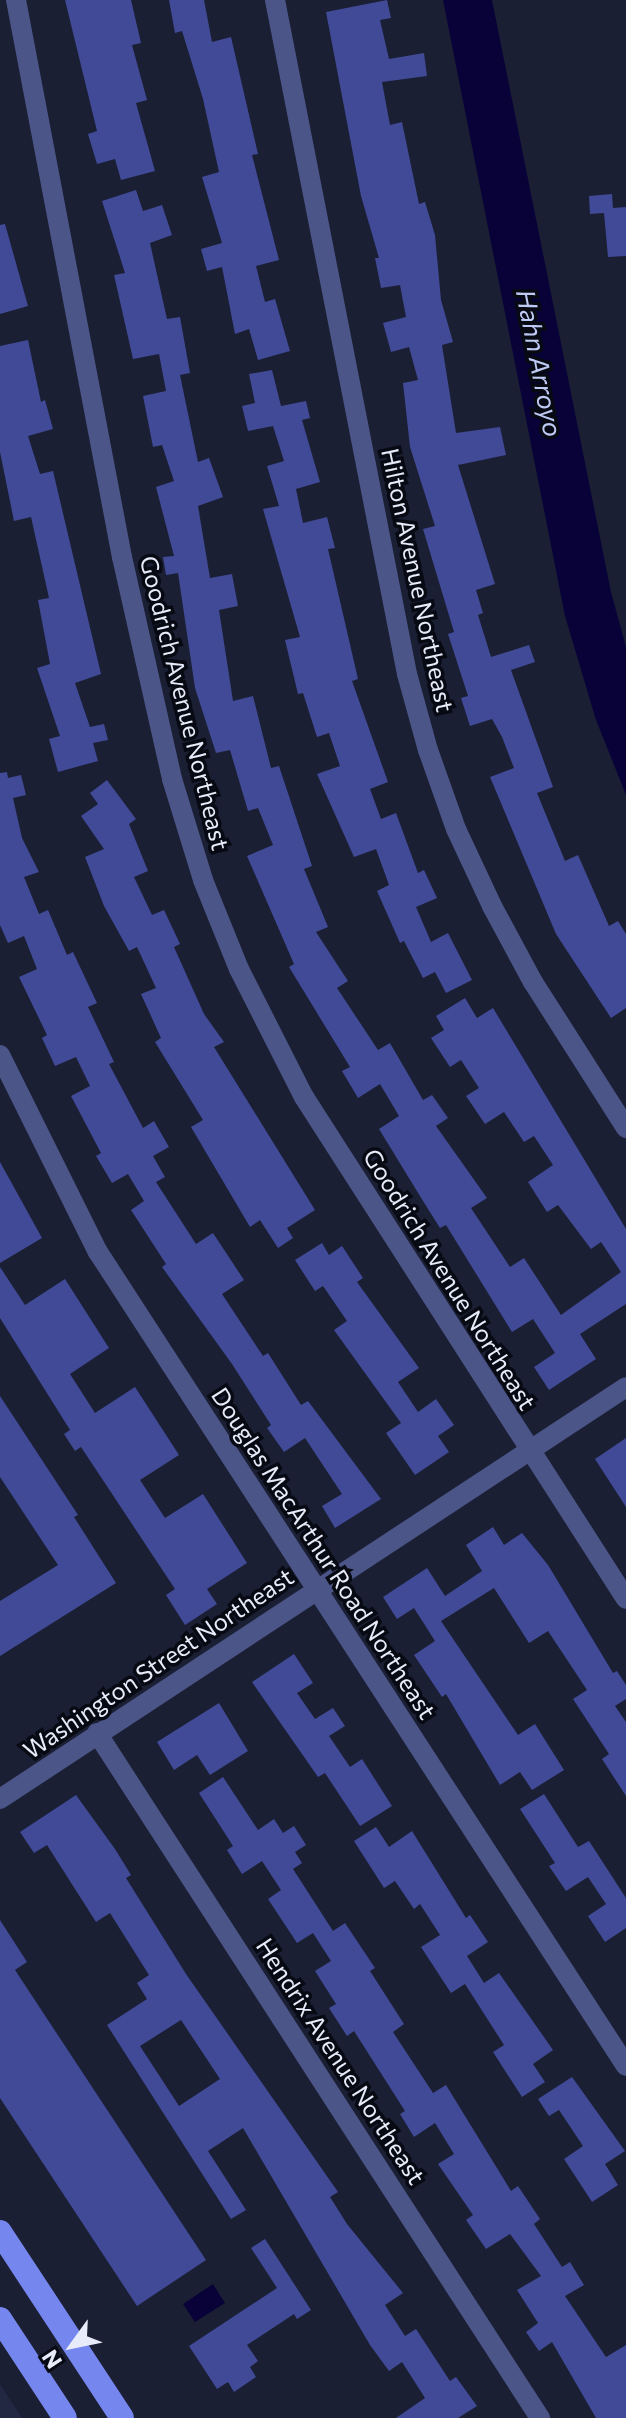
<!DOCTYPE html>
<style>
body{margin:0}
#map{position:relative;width:626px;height:2418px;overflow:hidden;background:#1b1f34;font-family:Commissioner,sans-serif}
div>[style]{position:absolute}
.built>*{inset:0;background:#222742}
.water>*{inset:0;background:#080238}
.building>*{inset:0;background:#404a96}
.street>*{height:20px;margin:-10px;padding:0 10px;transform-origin:10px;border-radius:10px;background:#4b5587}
.primary>*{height:24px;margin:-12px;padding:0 12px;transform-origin:12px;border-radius:12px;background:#7686ef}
span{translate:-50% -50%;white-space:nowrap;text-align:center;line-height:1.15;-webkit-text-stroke:7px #080a13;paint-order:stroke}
.street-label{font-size:24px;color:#e7ebfa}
.water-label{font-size:26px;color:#bec9f4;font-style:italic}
.north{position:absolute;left:32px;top:2306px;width:80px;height:80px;-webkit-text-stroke:6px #080a13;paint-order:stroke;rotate:237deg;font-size:22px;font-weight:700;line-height:32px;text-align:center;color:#e7ebfa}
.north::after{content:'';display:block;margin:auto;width:28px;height:36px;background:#e7ebfa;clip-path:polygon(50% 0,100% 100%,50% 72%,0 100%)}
</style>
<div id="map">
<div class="built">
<i style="clip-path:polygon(0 2384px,22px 2418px,0 2418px)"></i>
</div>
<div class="water">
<i style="clip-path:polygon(443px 0,492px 0,611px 592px,626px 647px,626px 795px,596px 720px,565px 616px)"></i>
<i style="clip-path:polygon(213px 2284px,225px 2303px,195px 2322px,183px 2304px)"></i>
</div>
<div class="building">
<i style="clip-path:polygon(65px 0,131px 0,141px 43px,132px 45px,147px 100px,136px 103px,155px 171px,121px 180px,115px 159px,97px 164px,88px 134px,97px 131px)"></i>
<i style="clip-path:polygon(169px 0,204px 0,212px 42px,231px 37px,258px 154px,252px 155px,279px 260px,256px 266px,265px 302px,275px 299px,290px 351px,258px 360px,249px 329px,235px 334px,222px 267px,207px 271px,201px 249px,222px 243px,202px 177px,219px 172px,203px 99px,182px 31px,175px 33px)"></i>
<i style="clip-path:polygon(387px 0,391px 18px,380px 20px,389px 59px,424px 53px,427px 76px,382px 82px,390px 125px,402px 122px,419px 204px,425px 202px,435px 235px,441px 300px,453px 342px,442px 345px,456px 433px,500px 427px,506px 455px,458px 465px,495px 584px,476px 590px,483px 613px,478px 615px,491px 657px,529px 645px,535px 662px,511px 670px,553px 787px,537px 793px,565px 861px,578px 855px,609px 926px,618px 921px,626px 934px,626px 1008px,611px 1018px,556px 934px,490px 777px,514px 768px,502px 737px,492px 719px,470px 726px,461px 698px,468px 696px,448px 634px,454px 632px,423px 529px,435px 526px,410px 447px,403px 383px,418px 380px,409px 347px,391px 352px,383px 323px,406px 317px,400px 285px,381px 288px,375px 258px,379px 258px,361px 196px,326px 12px)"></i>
<i style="clip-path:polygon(136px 190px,143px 211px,162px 205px,172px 235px,150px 243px,167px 319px,180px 317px,190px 373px,180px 375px,198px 462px,209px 458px,223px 497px,198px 506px,210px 578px,232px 574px,238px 606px,219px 610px,233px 701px,253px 696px,271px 768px,279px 766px,312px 866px,304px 869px,328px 927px,316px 932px,348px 981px,337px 988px,378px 1050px,390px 1043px,423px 1100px,432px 1095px,448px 1118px,436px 1126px,487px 1198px,471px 1208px,510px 1267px,524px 1258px,561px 1315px,621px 1272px,601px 1242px,591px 1249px,558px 1205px,547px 1212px,528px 1182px,553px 1165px,534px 1136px,524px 1142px,504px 1112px,485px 1124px,466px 1096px,479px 1088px,461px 1060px,450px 1067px,431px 1038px,444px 1030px,436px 1016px,465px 998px,477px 1018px,493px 1008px,626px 1229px,626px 1304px,580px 1334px,596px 1359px,549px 1390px,534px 1367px,555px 1353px,533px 1319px,512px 1332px,446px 1225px,440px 1228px,423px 1201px,379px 1129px,399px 1116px,380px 1084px,358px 1098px,342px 1071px,350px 1067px,289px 967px,294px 964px,247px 856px,273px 845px,258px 808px,248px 811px,230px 750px,216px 753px,195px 688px,178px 573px,166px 575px,163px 557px,174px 556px,156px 487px,174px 481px,162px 445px,153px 447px,143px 396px,166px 391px,159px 354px,133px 359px,114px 275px,125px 273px,102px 201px)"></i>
<i style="clip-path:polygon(612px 194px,613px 208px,626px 207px,626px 256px,608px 257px,604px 213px,590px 214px,589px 196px)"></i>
<i style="clip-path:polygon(5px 224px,28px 306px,0 314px,0 225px)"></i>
<i style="clip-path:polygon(28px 340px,41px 402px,45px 400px,53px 429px,28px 436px,40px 474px,53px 471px,101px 674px,75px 683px,90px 727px,104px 724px,108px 740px,93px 743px,98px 761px,58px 772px,49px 739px,60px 736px,37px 668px,50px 664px,38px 600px,49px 598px,31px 517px,14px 521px,0 452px,0 346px)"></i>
<i style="clip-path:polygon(272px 370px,281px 406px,306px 401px,310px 418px,302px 420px,320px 482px,296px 489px,303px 523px,327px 517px,335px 548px,328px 549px,358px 679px,352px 681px,388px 782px,370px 789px,381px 819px,396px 813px,418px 873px,424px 870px,437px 898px,416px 907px,431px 942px,448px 933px,472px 980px,446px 993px,435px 972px,423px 978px,404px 941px,400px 943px,377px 891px,389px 885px,376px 849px,354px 857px,317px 774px,340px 766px,329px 733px,317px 737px,303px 693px,298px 694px,285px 640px,300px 637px,263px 509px,279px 506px,267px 466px,284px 461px,273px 426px,248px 431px,242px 406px,255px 403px,249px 374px)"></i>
<i style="clip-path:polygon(7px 772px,8px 778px,21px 775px,26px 795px,13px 798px,22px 838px,39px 872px,24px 877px,39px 914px,48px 910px,67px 955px,73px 952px,97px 1003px,88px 1007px,114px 1062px,109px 1064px,143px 1128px,154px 1121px,169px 1147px,153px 1156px,165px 1177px,156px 1182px,196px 1244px,213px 1233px,244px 1280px,222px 1294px,263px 1356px,268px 1353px,301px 1405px,308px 1401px,381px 1499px,335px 1528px,322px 1506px,342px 1494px,305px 1438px,284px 1452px,267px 1428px,271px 1425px,232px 1364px,162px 1267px,166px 1264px,131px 1210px,144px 1201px,128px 1174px,112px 1183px,96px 1156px,101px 1153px,71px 1096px,90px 1086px,76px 1057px,55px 1066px,42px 1038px,47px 1035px,19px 977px,37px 969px,24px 936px,8px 943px,0 925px,0 773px)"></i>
<i style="clip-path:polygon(107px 780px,136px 819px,129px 824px,148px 871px,134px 877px,152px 915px,164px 910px,180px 944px,174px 947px,204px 1014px,224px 1042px,214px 1047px,315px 1210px,287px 1228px,293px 1238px,278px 1248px,260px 1220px,250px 1227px,191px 1127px,203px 1120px,155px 1042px,161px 1038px,141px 994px,156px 988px,137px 947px,129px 951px,104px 906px,85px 857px,104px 849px,81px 816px,98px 804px,90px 793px)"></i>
<i style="clip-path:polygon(0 1162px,42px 1238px,0 1263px)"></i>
<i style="clip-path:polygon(322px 1243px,329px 1255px,342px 1246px,363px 1278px,357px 1282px,419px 1368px,398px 1382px,418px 1412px,436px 1399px,454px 1425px,438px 1436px,449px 1452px,415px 1475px,386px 1433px,401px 1423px,334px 1330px,347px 1321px,323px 1286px,315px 1291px,295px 1260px)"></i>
<i style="clip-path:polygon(0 1267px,25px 1305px,65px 1279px,109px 1348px,70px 1374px,95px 1413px,135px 1387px,179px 1455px,140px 1480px,165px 1518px,203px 1494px,247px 1563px,207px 1589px,217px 1604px,185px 1625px,166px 1595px,175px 1589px,81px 1447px,75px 1451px,64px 1434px,70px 1430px,0 1318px)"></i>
<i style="clip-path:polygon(0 1396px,78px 1515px,74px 1517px,116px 1583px,0 1656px,0 1601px,58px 1565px,0 1477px)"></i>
<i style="clip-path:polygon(626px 1438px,626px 1507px,595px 1459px)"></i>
<i style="clip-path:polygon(493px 1527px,504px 1545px,522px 1533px,548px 1565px,613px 1673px,617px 1671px,626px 1685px,626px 1699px,615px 1706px,626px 1722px,626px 1796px,602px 1759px,609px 1754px,573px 1699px,587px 1690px,548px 1631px,529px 1643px,494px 1588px,441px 1621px,518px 1735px,535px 1724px,564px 1770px,532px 1790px,520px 1772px,500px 1785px,446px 1694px,442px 1697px,414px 1655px,435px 1641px,414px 1608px,397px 1619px,383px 1597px,427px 1568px,445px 1596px,482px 1571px,466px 1545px)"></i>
<i style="clip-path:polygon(294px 1654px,313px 1683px,297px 1693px,315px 1719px,333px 1708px,345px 1726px,329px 1736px,350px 1767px,362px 1759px,392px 1806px,360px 1826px,325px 1773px,318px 1777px,252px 1682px)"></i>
<i style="clip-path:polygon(219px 1703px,248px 1751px,210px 1775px,197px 1755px,174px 1770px,157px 1742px)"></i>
<i style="clip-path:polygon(223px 1777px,258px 1830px,274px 1819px,283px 1833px,294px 1826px,306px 1845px,295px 1852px,302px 1863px,293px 1869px,333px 1931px,345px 1923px,375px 1968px,370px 1971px,404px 2024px,393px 2032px,433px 2093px,446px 2085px,511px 2191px,518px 2186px,540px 2219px,534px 2224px,562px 2267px,570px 2262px,584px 2285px,565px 2296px,606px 2357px,626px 2345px,626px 2418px,596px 2418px,552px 2342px,539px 2351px,526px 2332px,538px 2323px,517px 2290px,541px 2276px,510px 2234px,486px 2249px,466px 2220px,473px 2215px,438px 2164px,454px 2154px,435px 2123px,414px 2137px,400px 2114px,405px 2111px,354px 2031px,347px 2036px,329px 2008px,336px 2004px,315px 1971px,331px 1961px,313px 1933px,297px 1943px,268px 1899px,281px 1890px,262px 1861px,242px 1874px,227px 1850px,233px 1846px,199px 1793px)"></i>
<i style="clip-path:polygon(544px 1794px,578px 1847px,589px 1841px,626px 1898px,626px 1928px,605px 1942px,588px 1916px,606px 1904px,588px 1877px,566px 1891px,549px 1866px,555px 1863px,520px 1809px)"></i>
<i style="clip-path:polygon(evenodd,76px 1795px,115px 1849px,131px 1875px,126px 1878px,186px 1974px,338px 2192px,330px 2197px,347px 2224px,403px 2293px,385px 2305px,405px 2336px,416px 2329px,450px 2381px,456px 2377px,477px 2406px,458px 2418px,396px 2418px,425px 2398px,402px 2362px,389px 2371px,370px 2345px,243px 2128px,208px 2151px,246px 2210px,231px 2219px,107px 2025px,147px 1999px,137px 1983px,149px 1975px,110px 1913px,96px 1922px,47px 1845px,34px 1853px,20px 1832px,76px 1795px,181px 2020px,220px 2079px,179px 2106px,140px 2046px,181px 2020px)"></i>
<i style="clip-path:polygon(376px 1827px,389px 1847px,412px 1831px,466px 1918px,470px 1915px,488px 1942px,467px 1956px,484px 1983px,499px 1973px,553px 2050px,533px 2064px,545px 2082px,522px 2097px,493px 2052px,504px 2045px,465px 1984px,451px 1993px,421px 1947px,440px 1935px,420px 1904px,414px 1909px,395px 1881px,384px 1888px,354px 1841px)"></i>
<i style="clip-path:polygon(0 1920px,27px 1962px,15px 1970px,206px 2260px,137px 2306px,0 2098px)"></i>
<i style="clip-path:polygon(572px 2077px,625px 2151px,605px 2164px,618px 2185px,592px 2202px,564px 2159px,583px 2146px,559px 2110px,549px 2116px,538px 2099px)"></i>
<i style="clip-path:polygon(265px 2239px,311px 2310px,297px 2319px,294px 2314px,247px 2345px,258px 2361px,250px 2367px,256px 2377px,234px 2392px,228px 2382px,217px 2389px,189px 2346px,277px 2288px,251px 2248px)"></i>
</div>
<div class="street">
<i style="left:16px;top:0;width:567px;rotate:79.23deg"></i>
<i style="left:122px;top:557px;width:228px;rotate:77.3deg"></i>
<i style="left:172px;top:779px;width:106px;rotate:72.9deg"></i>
<i style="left:203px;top:880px;width:96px;rotate:68deg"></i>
<i style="left:239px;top:969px;width:144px;rotate:63.1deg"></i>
<i style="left:304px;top:1097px;width:596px;rotate:57.32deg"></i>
<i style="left:275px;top:0;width:687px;rotate:78.92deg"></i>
<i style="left:407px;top:674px;width:79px;rotate:74.6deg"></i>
<i style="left:428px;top:750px;width:84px;rotate:70.5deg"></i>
<i style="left:456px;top:829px;width:85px;rotate:64.9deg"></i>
<i style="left:492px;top:906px;width:86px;rotate:61.7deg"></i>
<i style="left:533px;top:982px;width:173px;rotate:57.5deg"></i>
<i style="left:0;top:1055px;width:220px;rotate:63.6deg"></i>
<i style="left:98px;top:1252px;width:970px;rotate:57.03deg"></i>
<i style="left:97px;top:1733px;width:816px;rotate:57.11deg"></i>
<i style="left:0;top:1799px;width:749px;rotate:-33.35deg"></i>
</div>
<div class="primary">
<i style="left:0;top:2232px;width:222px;rotate:56.7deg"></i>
<i style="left:0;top:2319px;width:118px;rotate:56.7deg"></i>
</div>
<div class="street-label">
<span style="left:418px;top:580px;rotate:78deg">Hilton Avenue Northeast</span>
<span style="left:185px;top:703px;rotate:76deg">Goodrich Avenue Northeast</span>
<span style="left:450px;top:1279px;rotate:58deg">Goodrich Avenue Northeast</span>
<span style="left:324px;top:1553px;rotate:57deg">Douglas MacArthur Road Northeast</span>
<span style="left:158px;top:1663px;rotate:-34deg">Washington Street Northeast</span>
<span style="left:341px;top:2061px;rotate:57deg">Hendrix Avenue Northeast</span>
</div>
<div class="water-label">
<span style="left:540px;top:363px;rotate:79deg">Hahn Arroyo</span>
</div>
<div class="north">N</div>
</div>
